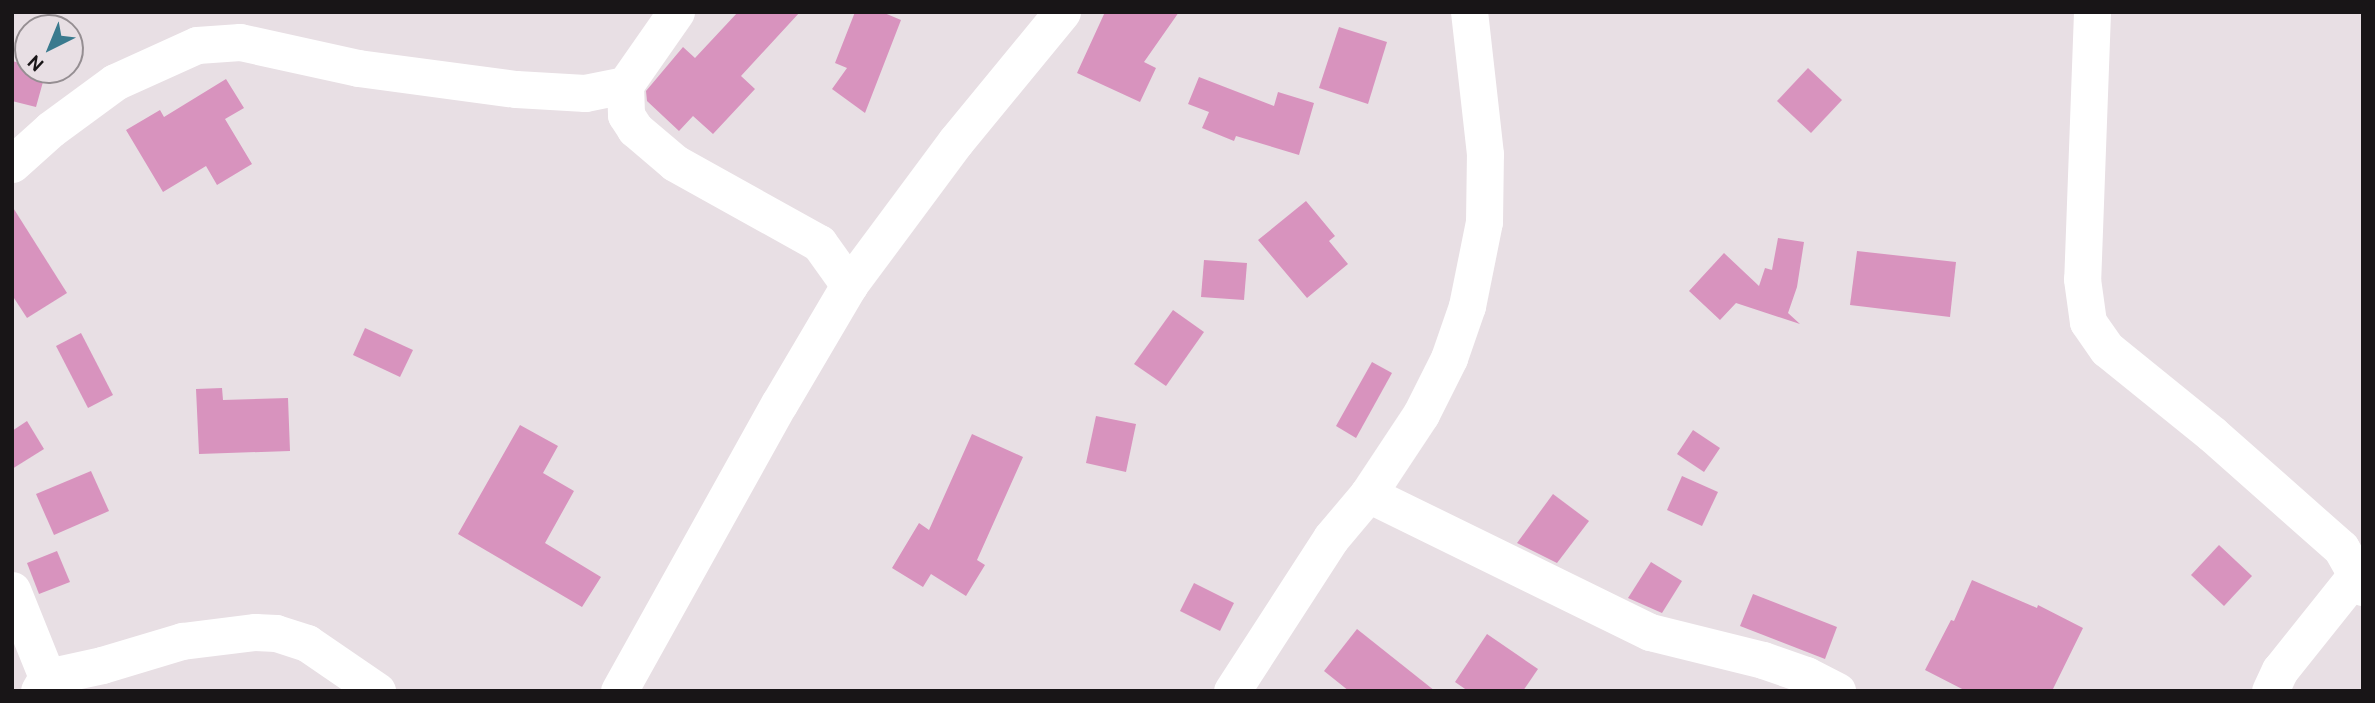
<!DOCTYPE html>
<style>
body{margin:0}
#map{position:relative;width:2375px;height:703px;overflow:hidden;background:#e8dfe4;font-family:Cabin,sans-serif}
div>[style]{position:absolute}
.building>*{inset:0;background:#d893be}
.minor>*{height:37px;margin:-18.5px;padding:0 18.5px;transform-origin:18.5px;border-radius:18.5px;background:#fff}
span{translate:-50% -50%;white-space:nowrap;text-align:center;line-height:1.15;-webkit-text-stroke:6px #e8dfe4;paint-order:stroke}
.frame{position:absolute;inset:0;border:14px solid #181517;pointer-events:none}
.north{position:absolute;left:14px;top:14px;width:70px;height:70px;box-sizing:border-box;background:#e8dfe4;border:2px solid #958e92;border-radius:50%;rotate:223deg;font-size:19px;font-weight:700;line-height:28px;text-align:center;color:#181517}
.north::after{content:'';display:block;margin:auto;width:24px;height:32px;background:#3a7a8e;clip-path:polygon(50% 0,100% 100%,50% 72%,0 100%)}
</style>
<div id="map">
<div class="building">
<i style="clip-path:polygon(738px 12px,800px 12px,741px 76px,755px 89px,713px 134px,693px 116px,679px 131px,647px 101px,646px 91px,683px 47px,695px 58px)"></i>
<i style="clip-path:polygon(855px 12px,882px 12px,901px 20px,865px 113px,832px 89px,847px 68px,835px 63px)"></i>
<i style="clip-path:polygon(1105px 12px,1179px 12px,1144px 62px,1156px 68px,1140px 102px,1077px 73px)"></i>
<i style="clip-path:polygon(1339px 27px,1387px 42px,1368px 104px,1319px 88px)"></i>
<i style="clip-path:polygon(12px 61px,28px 65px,28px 70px,46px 71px,36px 107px,12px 101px)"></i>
<i style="clip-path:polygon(1808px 68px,1842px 100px,1811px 133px,1777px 101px)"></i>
<i style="clip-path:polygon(1199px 77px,1274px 106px,1278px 92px,1314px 103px,1299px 155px,1236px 136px,1234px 141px,1202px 128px,1209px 112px,1188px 104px)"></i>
<i style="clip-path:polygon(226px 79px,244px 108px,225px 119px,252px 164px,217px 185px,206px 166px,163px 192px,126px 130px,160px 110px,164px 117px)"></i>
<i style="clip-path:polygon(1306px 201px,1335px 236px,1329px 241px,1348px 264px,1307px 298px,1258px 240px)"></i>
<i style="clip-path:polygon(12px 206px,67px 293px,27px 318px,12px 295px)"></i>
<i style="clip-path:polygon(1778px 238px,1804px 242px,1797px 287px,1788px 313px,1800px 324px,1736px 303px,1720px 320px,1689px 291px,1724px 253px,1759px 286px,1765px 268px,1772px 270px)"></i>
<i style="clip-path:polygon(1857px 251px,1956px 262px,1950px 317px,1850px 305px)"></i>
<i style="clip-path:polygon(1204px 260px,1247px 263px,1244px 300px,1201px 297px)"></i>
<i style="clip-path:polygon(1173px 310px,1204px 332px,1166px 386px,1134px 364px)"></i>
<i style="clip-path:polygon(365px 328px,413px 350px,400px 377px,353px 355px)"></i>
<i style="clip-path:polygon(81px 333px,113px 395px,88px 408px,56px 346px)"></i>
<i style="clip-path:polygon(1372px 362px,1392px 373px,1356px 438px,1336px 426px)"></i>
<i style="clip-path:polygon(222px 388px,223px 400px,288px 398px,290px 451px,199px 454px,196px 389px)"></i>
<i style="clip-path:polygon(1096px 416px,1136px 424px,1126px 472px,1086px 463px)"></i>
<i style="clip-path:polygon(27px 421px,44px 449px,12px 469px,12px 431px)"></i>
<i style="clip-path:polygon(520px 425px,558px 446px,543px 473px,574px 491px,545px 543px,601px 577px,582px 607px,458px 534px)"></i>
<i style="clip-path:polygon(1693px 430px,1720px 448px,1704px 472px,1677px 454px)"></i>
<i style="clip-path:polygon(972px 434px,1023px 457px,977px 560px,985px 565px,966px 596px,931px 574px,923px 587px,892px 568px,919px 523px,929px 530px)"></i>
<i style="clip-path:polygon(91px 471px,109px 511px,54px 535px,36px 494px)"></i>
<i style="clip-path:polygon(1682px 476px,1718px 492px,1702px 526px,1667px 510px)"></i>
<i style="clip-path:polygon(1553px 494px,1589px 521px,1557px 563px,1517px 543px)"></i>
<i style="clip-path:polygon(2219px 545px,2252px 576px,2224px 606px,2191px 575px)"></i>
<i style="clip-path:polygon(57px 551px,70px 582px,39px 594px,27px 563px)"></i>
<i style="clip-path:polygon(1651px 562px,1682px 581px,1662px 613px,1628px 598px)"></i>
<i style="clip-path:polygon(1972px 580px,2037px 608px,2038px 605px,2083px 628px,2052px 691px,1966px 691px,1925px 670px,1951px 620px,1954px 621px)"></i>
<i style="clip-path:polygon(1194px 583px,1234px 603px,1220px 631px,1180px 611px)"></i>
<i style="clip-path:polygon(1753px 594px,1837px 627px,1825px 659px,1740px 626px)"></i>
<i style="clip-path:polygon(1357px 629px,1435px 691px,1349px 691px,1324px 671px)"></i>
<i style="clip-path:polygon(1487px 634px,1538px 669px,1523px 691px,1468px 691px,1455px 682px)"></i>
</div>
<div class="minor">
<i style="left:2092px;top:12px;width:267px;rotate:92.1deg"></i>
<i style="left:2082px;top:279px;width:43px;rotate:82.1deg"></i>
<i style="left:2088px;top:322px;width:33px;rotate:55deg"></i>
<i style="left:2107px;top:349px;width:135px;rotate:39deg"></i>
<i style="left:2212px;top:434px;width:172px;rotate:41.5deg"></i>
<i style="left:2341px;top:548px;width:45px;rotate:60.6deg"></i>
<i style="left:625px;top:85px;width:30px;rotate:88deg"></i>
<i style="left:626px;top:115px;width:17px;rotate:57deg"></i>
<i style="left:635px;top:129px;width:52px;rotate:40.4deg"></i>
<i style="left:675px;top:163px;width:165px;rotate:29.1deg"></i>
<i style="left:819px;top:243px;width:52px;rotate:54.5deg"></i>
<i style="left:12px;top:164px;width:52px;rotate:-41.9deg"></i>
<i style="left:51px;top:129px;width:79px;rotate:-36.3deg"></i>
<i style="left:115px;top:82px;width:90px;rotate:-24.3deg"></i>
<i style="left:197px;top:45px;width:43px;rotate:-4deg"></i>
<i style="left:240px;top:42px;width:121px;rotate:12.4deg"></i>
<i style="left:358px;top:68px;width:159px;rotate:7.6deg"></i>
<i style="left:516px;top:89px;width:69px;rotate:3.3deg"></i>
<i style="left:585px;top:93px;width:41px;rotate:-11.3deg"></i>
<i style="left:625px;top:85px;width:89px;rotate:-55.1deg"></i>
<i style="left:1368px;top:494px;width:314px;rotate:26.1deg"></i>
<i style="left:1650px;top:632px;width:116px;rotate:13.9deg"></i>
<i style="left:1763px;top:660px;width:46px;rotate:19.2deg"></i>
<i style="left:1806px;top:675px;width:35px;rotate:27deg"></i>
<i style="left:12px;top:590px;width:94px;rotate:68.1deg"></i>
<i style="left:47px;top:677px;width:16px;rotate:120deg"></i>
<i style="left:47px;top:677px;width:56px;rotate:-12.3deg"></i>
<i style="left:102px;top:665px;width:84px;rotate:-16.7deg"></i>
<i style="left:182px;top:641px;width:74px;rotate:-7deg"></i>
<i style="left:255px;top:632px;width:21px;rotate:3deg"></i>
<i style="left:276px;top:633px;width:33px;rotate:18deg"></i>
<i style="left:307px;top:643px;width:85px;rotate:34.4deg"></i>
<i style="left:619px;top:691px;width:329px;rotate:-60.9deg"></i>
<i style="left:779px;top:404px;width:138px;rotate:-59.5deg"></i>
<i style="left:849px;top:285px;width:179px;rotate:-53.4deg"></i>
<i style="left:956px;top:141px;width:167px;rotate:-50.6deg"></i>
<i style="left:1232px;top:691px;width:182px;rotate:-57.1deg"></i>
<i style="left:1331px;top:538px;width:57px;rotate:-49.9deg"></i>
<i style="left:1368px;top:494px;width:96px;rotate:-56.5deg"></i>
<i style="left:1421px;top:414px;width:63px;rotate:-63.4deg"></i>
<i style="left:1449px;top:358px;width:55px;rotate:-70.9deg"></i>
<i style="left:1467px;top:306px;width:86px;rotate:-78.6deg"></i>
<i style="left:1484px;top:222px;width:68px;rotate:-89.2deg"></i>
<i style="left:1485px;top:154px;width:143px;rotate:-96.4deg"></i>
<i style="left:2270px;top:691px;width:23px;rotate:-65deg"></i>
<i style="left:2280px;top:670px;width:120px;rotate:-51.4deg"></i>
</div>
<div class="frame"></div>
<div class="north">N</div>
</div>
